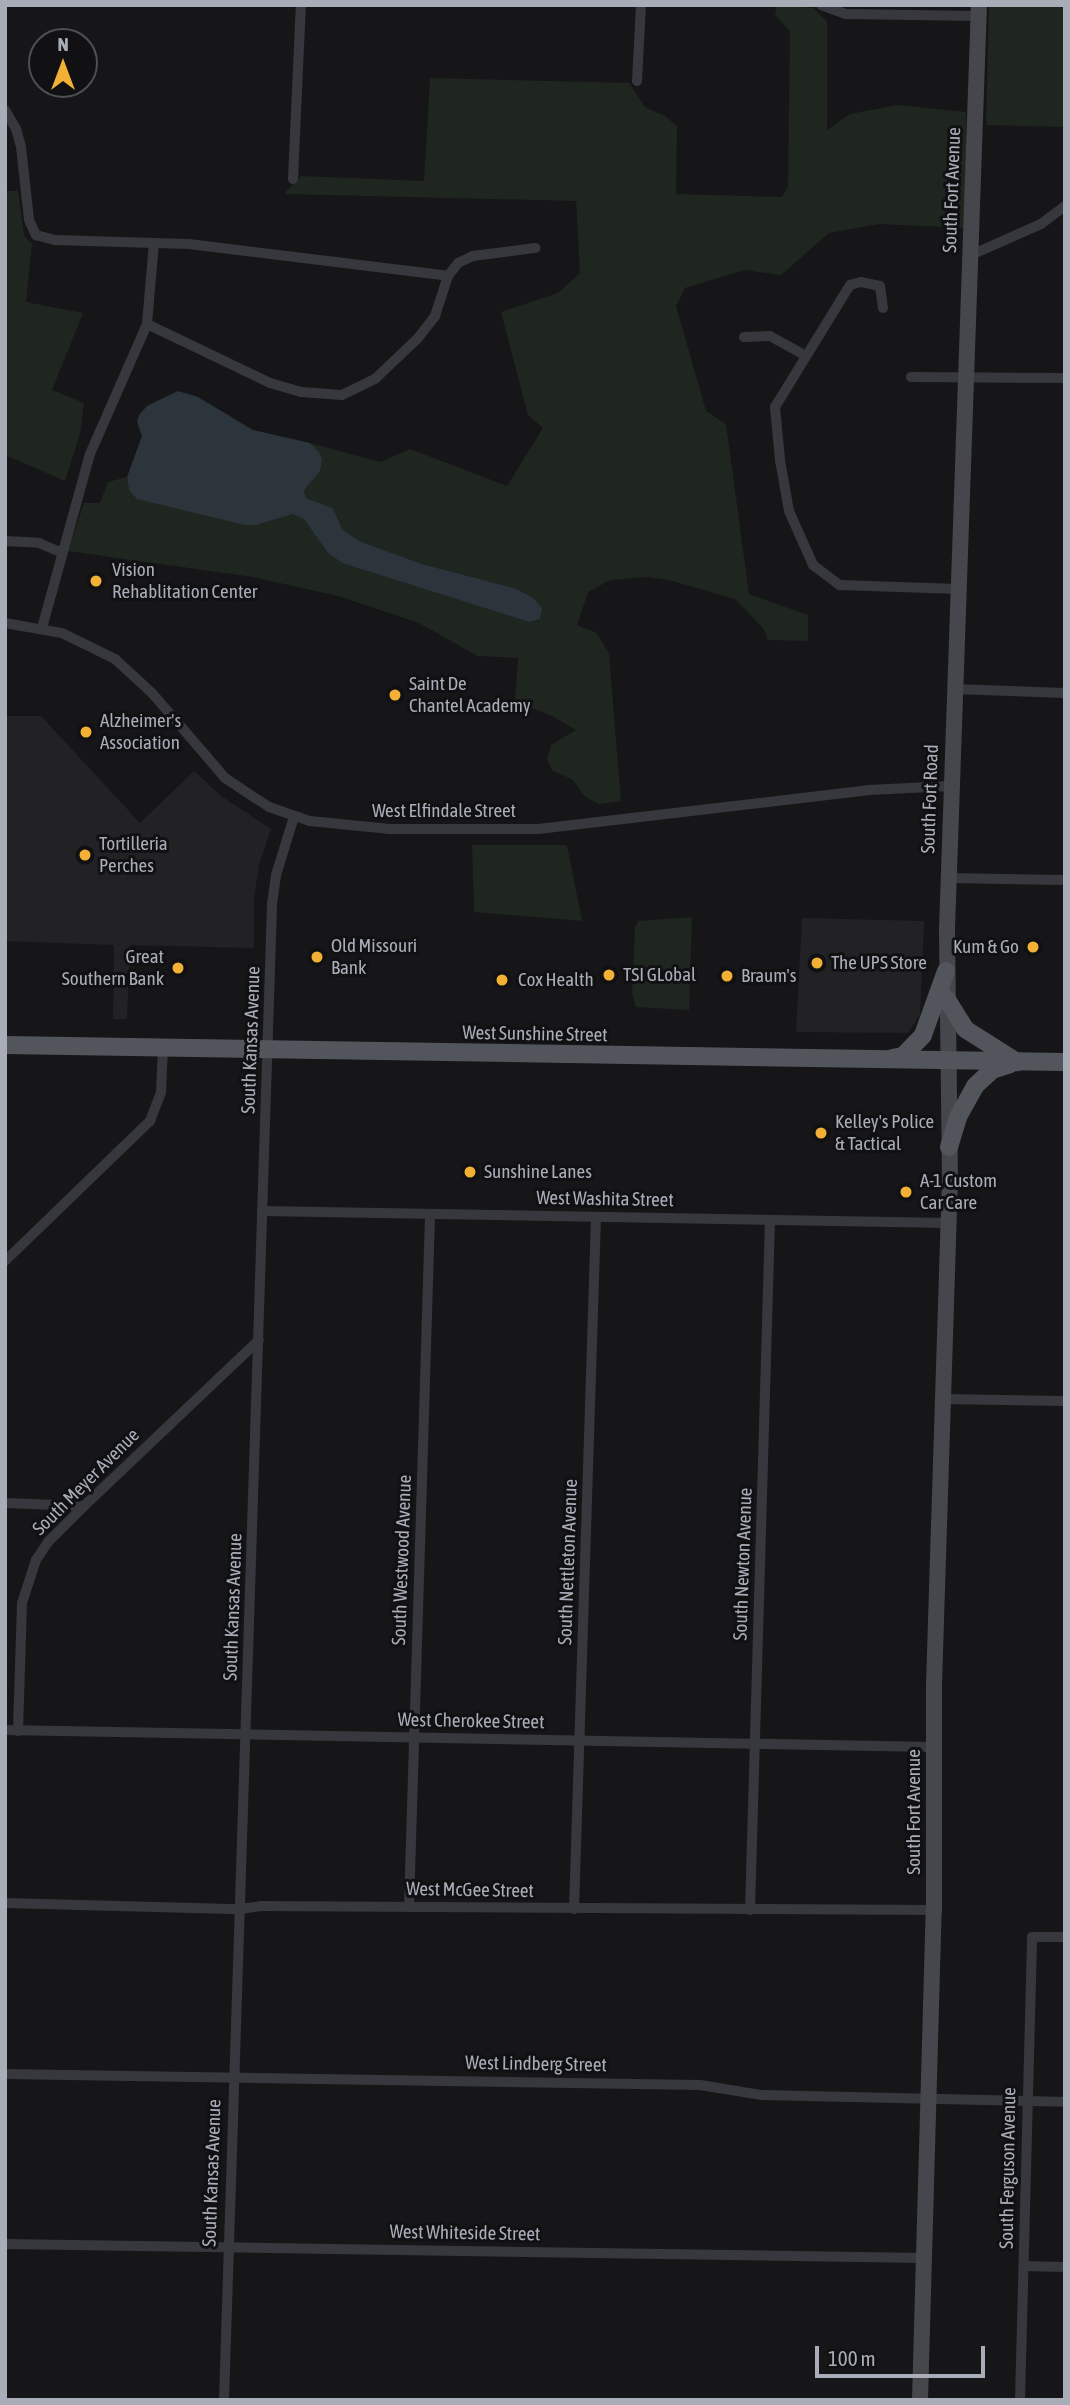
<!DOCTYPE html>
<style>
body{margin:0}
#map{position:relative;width:1070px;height:2405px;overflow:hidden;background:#161618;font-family:"Asap Condensed",sans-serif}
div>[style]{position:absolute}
.built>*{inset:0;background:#222225}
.green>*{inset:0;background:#1e261f}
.water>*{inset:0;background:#2c353c}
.street>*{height:10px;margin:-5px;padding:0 5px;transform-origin:5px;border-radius:5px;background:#37383d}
.secondary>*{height:16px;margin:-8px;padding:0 8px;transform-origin:8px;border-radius:8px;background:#45474d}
.primary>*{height:18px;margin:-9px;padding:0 9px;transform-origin:9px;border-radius:9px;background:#53555c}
.dots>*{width:19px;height:19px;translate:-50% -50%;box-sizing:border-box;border:4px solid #111113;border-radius:50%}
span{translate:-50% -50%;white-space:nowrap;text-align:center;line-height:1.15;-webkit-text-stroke:6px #111113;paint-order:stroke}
.street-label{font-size:19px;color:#a8adb8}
.poi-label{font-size:19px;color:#a8adb8}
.left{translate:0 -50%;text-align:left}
.right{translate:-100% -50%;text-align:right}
.frame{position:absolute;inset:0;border:7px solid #a8adb8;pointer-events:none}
.north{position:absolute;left:28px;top:28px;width:70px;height:70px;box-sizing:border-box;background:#111113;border:2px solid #4d4f55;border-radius:50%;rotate:0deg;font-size:19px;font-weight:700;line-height:28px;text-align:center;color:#a8adb8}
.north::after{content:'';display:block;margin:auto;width:24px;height:32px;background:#f2b134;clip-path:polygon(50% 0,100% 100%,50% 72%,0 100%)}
.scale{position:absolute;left:815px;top:2346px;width:170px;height:32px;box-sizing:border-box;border:4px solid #a8adb8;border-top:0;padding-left:9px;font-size:21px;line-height:24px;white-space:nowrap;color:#a8adb8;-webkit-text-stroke:5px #111113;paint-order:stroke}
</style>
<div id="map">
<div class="built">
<i style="clip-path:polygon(5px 716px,41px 716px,140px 823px,194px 771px,221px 796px,271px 829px,259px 865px,254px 898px,254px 948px,130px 945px,127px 1019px,113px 1019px,114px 945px,5px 941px)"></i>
<i style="clip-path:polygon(802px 918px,924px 921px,920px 1015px,908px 1033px,796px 1032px)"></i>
</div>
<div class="green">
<i style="clip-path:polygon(777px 5px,814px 8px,827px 22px,827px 130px,850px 114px,898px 105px,966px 112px,967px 228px,879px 224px,829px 233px,781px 275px,745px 270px,685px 288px,676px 306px,706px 411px,726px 424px,749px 594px,808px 615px,808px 641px,768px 640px,763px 628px,735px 599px,669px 580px,647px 577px,610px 580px,588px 592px,577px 625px,597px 633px,609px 654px,621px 801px,599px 804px,584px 796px,573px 780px,552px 770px,547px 759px,551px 745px,576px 730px,552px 716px,515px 701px,518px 658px,478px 656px,419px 623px,338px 596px,253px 577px,68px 551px,84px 503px,100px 503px,108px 482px,127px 477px,129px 490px,245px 525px,258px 525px,293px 514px,304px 518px,328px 553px,342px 563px,529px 622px,540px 619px,514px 588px,422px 564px,359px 541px,342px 529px,333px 508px,306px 498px,304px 490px,310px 482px,319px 452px,310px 443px,380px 462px,410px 449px,507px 486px,543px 428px,528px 415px,501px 312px,558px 293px,580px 273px,576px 201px,284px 194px,301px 176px,424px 181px,430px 78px,629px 83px,645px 107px,665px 116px,677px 126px,676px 194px,782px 197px,788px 187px,790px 31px,775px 15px)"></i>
<i style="clip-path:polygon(989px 5px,1065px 5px,1065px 127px,986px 125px)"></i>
<i style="clip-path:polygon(5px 191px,18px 191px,24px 236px,32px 244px,26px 302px,83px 313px,52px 390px,84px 403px,80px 434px,65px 481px,5px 455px)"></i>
<i style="clip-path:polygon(472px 845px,567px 845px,582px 921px,474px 912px)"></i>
<i style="clip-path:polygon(692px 917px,689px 1010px,636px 1007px,632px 993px,635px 927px,638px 921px)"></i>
</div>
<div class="water">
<i style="clip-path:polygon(178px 391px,198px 397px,253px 430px,310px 443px,319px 452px,322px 460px,320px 471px,304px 490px,306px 498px,333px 508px,342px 529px,359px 541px,422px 564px,514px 588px,533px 598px,542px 608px,540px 619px,529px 622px,342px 563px,328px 553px,304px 519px,293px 514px,257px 525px,245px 525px,137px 499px,129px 490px,127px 477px,142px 436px,137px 422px,139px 415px,147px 406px)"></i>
</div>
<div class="street">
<i style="left:821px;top:5px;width:27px;rotate:20deg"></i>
<i style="left:846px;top:14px;width:132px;rotate:0.9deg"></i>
<i style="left:637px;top:81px;width:76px;rotate:-87deg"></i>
<i style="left:5px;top:110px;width:22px;rotate:60deg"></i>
<i style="left:16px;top:129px;width:19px;rotate:74deg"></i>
<i style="left:21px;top:147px;width:73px;rotate:83.7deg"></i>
<i style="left:29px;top:220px;width:17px;rotate:65deg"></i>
<i style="left:36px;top:235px;width:20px;rotate:15deg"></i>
<i style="left:55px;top:240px;width:134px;rotate:1.7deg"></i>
<i style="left:189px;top:244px;width:261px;rotate:7deg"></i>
<i style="left:293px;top:179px;width:174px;rotate:-87.4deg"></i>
<i style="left:971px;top:255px;width:77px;rotate:-23.9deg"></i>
<i style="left:1041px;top:224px;width:30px;rotate:-37deg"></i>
<i style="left:883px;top:308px;width:22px;rotate:-98deg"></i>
<i style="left:880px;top:286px;width:19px;rotate:-168deg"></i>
<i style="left:861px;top:282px;width:11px;rotate:165deg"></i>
<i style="left:850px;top:285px;width:143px;rotate:121.6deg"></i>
<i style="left:775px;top:407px;width:53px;rotate:84.6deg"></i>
<i style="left:780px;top:460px;width:52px;rotate:80deg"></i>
<i style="left:789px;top:511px;width:59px;rotate:66deg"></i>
<i style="left:813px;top:565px;width:34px;rotate:37deg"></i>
<i style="left:840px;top:585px;width:118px;rotate:1.9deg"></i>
<i style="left:147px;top:324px;width:136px;rotate:25.6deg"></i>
<i style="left:270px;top:383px;width:33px;rotate:16deg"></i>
<i style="left:302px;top:392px;width:40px;rotate:4.3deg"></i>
<i style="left:342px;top:395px;width:37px;rotate:-26deg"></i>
<i style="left:375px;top:379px;width:59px;rotate:-43.6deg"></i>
<i style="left:418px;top:338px;width:28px;rotate:-52deg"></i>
<i style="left:435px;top:316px;width:42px;rotate:-72deg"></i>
<i style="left:448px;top:276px;width:16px;rotate:-52deg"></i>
<i style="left:458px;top:263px;width:17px;rotate:-25deg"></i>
<i style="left:473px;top:256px;width:63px;rotate:-7.4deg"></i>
<i style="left:744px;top:337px;width:26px;rotate:-2deg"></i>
<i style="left:770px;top:336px;width:39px;rotate:29deg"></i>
<i style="left:911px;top:377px;width:154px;rotate:0.4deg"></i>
<i style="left:5px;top:541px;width:34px;rotate:3deg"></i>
<i style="left:39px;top:543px;width:25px;rotate:23deg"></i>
<i style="left:5px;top:623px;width:58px;rotate:10deg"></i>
<i style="left:62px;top:633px;width:59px;rotate:26.1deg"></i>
<i style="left:115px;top:659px;width:50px;rotate:42.6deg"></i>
<i style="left:152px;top:693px;width:112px;rotate:49.3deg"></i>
<i style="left:225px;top:778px;width:53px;rotate:33.4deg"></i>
<i style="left:269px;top:807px;width:43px;rotate:18.9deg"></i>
<i style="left:310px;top:821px;width:80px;rotate:5.7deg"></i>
<i style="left:390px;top:829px;width:148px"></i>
<i style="left:538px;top:829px;width:332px;rotate:-6.7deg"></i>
<i style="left:868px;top:790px;width:83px;rotate:-2.8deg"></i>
<i style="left:42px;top:628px;width:180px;rotate:-74.6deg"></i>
<i style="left:90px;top:454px;width:142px;rotate:-66.3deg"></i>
<i style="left:147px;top:324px;width:81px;rotate:-85.1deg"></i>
<i style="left:955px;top:689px;width:110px;rotate:2.1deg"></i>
<i style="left:948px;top:878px;width:117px;rotate:1deg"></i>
<i style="left:262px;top:1211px;width:686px;rotate:1deg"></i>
<i style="left:5px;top:1261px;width:202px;rotate:-44deg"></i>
<i style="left:150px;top:1121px;width:31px;rotate:-69deg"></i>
<i style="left:161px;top:1092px;width:44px;rotate:-87.4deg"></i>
<i style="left:942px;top:1399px;width:123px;rotate:0.9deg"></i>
<i style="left:5px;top:1503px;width:79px;rotate:2.2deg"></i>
<i style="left:5px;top:1730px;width:930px;rotate:1.05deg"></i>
<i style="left:18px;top:1731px;width:128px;rotate:-88.2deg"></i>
<i style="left:22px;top:1603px;width:45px;rotate:-72deg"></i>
<i style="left:36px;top:1560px;width:22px;rotate:-56deg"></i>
<i style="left:48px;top:1542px;width:51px;rotate:-45deg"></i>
<i style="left:84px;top:1506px;width:241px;rotate:-43.5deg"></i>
<i style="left:5px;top:1903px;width:235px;rotate:1.5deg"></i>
<i style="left:240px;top:1909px;width:21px;rotate:-8deg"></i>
<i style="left:261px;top:1906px;width:673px;rotate:0.34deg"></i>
<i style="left:409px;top:1907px;width:693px;rotate:-88.26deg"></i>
<i style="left:574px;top:1909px;width:692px;rotate:-88.18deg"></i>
<i style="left:750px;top:1910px;width:690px;rotate:-88.34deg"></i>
<i style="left:5px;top:2074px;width:695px;rotate:0.91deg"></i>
<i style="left:700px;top:2085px;width:63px;rotate:9.2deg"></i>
<i style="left:762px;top:2095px;width:303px;rotate:1.3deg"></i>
<i style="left:5px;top:2244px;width:920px;rotate:0.87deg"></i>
<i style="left:1024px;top:2266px;width:41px;rotate:1.4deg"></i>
<i style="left:224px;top:2400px;width:1497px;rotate:-88.16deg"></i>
<i style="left:272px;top:904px;width:29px;rotate:-82deg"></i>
<i style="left:276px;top:875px;width:61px;rotate:-72.8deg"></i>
<i style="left:1020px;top:2400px;width:463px;rotate:-88.5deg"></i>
<i style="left:1032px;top:1937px;width:33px"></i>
</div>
<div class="secondary">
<i style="left:920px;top:2400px;width:490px;rotate:-88.4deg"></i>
<i style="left:934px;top:1910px;width:226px;rotate:-90deg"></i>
<i style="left:934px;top:1684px;width:505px;rotate:-88.19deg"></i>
<i style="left:950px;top:1179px;width:250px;rotate:-90.7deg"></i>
<i style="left:947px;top:929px;width:925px;rotate:-88.02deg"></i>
</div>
<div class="primary">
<i style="left:946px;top:998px;width:36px;rotate:58deg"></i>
<i style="left:965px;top:1029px;width:62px;rotate:32.4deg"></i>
<i style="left:5px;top:1045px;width:1060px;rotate:0.92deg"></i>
<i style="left:892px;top:1058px;width:11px;rotate:-10deg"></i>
<i style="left:903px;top:1056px;width:29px;rotate:-46deg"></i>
<i style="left:923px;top:1035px;width:68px;rotate:-70.2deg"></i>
<i style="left:949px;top:1147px;width:31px;rotate:-73deg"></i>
<i style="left:958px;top:1117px;width:35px;rotate:-61deg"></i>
<i style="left:975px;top:1086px;width:23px;rotate:-43deg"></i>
<i style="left:992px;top:1070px;width:19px;rotate:-18deg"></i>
</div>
<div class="dots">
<i style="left:96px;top:581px;background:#f2b134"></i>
<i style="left:395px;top:695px;background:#f2b134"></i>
<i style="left:86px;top:732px;background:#f2b134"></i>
<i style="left:85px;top:855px;background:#f2b134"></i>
<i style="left:1033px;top:947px;background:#f2b134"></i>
<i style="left:317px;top:957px;background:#f2b134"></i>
<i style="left:817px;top:963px;background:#f2b134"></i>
<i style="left:178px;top:968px;background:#f2b134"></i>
<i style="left:609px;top:975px;background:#f2b134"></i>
<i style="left:727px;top:976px;background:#f2b134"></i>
<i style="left:502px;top:980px;background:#f2b134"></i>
<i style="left:821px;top:1133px;background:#f2b134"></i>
<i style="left:470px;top:1172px;background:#f2b134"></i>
<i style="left:906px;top:1192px;background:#f2b134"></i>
</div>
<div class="street-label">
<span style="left:952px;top:190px;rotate:-88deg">South Fort Avenue</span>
<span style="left:930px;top:799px;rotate:-88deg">South Fort Road</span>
<span style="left:444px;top:811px">West Elfindale Street</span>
<span style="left:535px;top:1034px;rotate:1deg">West Sunshine Street</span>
<span style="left:251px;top:1040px;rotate:-88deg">South Kansas Avenue</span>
<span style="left:605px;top:1199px;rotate:1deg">West Washita Street</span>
<span style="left:86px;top:1482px;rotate:-45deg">South Meyer Avenue</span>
<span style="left:402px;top:1560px;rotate:-88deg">South Westwood Avenue</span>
<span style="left:568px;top:1562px;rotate:-88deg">South Nettleton Avenue</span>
<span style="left:743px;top:1564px;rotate:-88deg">South Newton Avenue</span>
<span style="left:233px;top:1607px;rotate:-88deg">South Kansas Avenue</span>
<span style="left:471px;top:1721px;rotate:1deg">West Cherokee Street</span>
<span style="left:914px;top:1812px;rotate:-90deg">South Fort Avenue</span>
<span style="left:470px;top:1890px;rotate:1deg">West McGee Street</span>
<span style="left:536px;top:2064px;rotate:1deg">West Lindberg Street</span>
<span style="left:1008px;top:2168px;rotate:-89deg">South Ferguson Avenue</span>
<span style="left:212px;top:2173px;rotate:-88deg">South Kansas Avenue</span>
<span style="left:465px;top:2233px;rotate:1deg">West Whiteside Street</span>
</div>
<div class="poi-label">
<span class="left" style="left:112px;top:581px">Vision<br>Rehablitation Center</span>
<span class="left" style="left:409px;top:695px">Saint De<br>Chantel Academy</span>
<span class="left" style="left:100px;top:732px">Alzheimer's<br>Association</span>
<span class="left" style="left:99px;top:855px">Tortilleria<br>Perches</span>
<span class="left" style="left:331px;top:957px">Old Missouri<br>Bank</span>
<span class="right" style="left:1019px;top:947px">Kum &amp; Go</span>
<span class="right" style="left:164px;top:968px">Great<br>Southern Bank</span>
<span class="left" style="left:831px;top:963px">The UPS Store</span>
<span class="left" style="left:623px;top:975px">TSI GLobal</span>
<span class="left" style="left:741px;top:976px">Braum's</span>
<span class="left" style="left:518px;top:980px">Cox Health</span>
<span class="left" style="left:835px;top:1133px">Kelley's Police<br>&amp; Tactical</span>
<span class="left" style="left:484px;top:1172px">Sunshine Lanes</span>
<span class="left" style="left:920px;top:1192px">A-1 Custom<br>Car Care</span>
</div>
<div class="frame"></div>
<div class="north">N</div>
<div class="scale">100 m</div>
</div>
